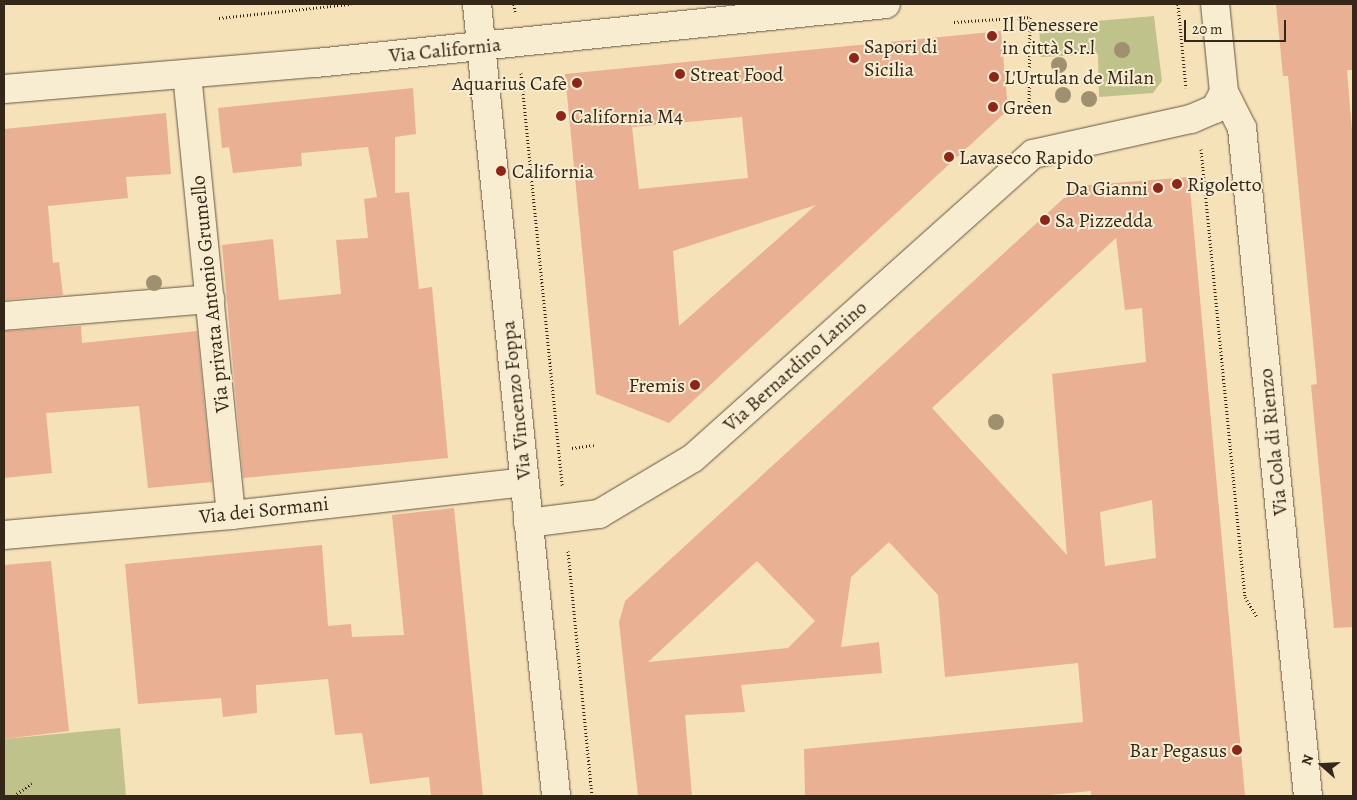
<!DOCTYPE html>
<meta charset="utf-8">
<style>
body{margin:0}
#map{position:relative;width:1357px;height:800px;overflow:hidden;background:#f5e2b8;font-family:Alegreya,serif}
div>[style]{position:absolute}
.green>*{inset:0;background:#c0c28b}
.building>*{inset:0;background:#eab093}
.path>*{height:3px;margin-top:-1.5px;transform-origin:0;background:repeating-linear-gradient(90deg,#352818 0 1px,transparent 0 3.5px)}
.roads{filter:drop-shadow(0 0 1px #655640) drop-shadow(0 0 1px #655640)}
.minor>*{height:28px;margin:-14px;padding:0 14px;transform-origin:14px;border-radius:14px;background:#f8ecd1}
.trees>*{width:16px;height:16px;margin:-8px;border-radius:50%;background:#9f9170}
.dots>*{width:14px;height:14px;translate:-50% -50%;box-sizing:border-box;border:2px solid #f8ecd1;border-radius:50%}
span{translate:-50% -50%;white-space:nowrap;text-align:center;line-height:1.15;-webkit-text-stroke:4px #f8ecd1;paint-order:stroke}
.poi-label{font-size:20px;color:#352818}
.left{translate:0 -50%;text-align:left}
.right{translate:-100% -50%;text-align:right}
.street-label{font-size:20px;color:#352818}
.frame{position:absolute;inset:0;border:5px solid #352818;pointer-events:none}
.north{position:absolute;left:1297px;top:740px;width:50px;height:50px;-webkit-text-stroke:4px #f8ecd1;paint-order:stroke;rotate:289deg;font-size:14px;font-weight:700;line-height:20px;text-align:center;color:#352818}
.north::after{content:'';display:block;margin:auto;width:18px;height:22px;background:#352818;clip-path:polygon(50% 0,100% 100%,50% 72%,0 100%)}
.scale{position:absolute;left:1184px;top:20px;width:102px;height:22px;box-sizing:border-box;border:2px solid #352818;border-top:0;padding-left:6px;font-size:15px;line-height:18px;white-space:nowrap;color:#352818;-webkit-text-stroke:4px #f8ecd1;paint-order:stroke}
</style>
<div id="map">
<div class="green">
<i style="clip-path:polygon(1154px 16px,1162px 81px,1153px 93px,1099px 97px,1098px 54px,1041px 57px,1039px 26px)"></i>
<i style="clip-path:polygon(120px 728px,126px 796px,4px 796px,4px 739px)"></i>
</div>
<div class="building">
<i style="clip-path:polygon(1276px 4px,1353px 4px,1353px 70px,1347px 70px,1353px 142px,1353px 627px,1334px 628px,1311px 385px,1317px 384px,1288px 76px,1283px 76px)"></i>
<i style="clip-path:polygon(evenodd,1001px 31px,1008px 110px,669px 423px,596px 394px,565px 74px,1001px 31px,742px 117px,748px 178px,639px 189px,632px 127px,742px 117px,1001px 31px,816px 205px,679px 326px,673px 251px,816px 205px)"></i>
<i style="clip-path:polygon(413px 88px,416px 134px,395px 137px,395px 193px,409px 192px,419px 289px,432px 287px,448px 458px,243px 478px,222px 245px,273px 239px,279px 300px,341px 294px,336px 240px,368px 238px,364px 199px,377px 197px,368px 147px,301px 153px,302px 166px,233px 173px,229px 147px,222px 148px,218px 108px)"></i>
<i style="clip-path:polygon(166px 113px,171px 174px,126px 177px,128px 198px,48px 206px,53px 263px,59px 262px,63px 295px,4px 300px,4px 129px)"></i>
<i style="clip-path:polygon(evenodd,1189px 177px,1245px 796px,1091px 796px,1091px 791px,1039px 796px,805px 796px,804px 749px,1083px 722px,1078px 663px,945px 677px,938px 595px,889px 542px,851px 577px,841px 647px,879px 642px,882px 673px,741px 685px,745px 712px,685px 715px,692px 796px,638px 796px,619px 622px,625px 601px,1077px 186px,1189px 177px,1116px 238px,1125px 310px,1142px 308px,1146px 362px,1052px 374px,1067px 555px,932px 408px,1116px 238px,1189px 177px,1152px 500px,1156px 558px,1105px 566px,1100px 512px,1152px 500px,1189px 177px,757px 561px,815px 621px,788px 648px,648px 662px,757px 561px)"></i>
<i style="clip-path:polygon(81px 326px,82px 343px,197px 331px,212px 482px,148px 488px,139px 406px,46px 413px,52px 473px,4px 478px,4px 331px)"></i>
<i style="clip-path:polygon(454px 508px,483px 796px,431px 796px,429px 777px,370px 784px,362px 733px,335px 735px,328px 679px,256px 685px,257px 713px,223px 717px,221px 698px,138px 704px,125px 564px,322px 545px,328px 626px,351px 624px,352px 637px,404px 635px,392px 515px)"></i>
<i style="clip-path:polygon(51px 561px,69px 731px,4px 739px,4px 565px)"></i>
</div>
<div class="path">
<i style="left:514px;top:4px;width:8px;rotate:83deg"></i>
<i style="left:1178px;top:4px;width:84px;rotate:84.6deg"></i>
<i style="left:219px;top:18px;width:133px;rotate:-6.1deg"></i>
<i style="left:954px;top:22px;width:76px;rotate:-3.8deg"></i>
<i style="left:1030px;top:17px;width:96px;rotate:90.6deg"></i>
<i style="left:521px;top:73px;width:416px;rotate:84.3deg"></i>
<i style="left:1201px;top:149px;width:450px;rotate:84.4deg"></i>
<i style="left:1245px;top:597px;width:23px;rotate:59deg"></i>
<i style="left:572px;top:448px;width:22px;rotate:-8deg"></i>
<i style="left:568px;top:551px;width:246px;rotate:84.4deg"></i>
<i style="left:14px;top:796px;width:22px;rotate:-36deg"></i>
</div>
<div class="roads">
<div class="minor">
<i style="left:477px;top:4px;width:796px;rotate:84.3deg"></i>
<i style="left:187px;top:74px;width:443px;rotate:84.3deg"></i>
<i style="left:4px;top:89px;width:313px;rotate:-4.8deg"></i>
<i style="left:316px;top:63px;width:573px;rotate:-5.91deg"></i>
<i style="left:1224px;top:92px;width:40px;rotate:63.4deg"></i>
<i style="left:1242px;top:128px;width:671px;rotate:84.36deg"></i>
<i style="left:4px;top:316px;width:207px;rotate:-4.7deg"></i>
<i style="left:528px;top:523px;width:72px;rotate:-7.2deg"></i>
<i style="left:599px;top:514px;width:109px;rotate:-30.8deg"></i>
<i style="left:693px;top:458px;width:456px;rotate:-41.8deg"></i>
<i style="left:1033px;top:154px;width:162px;rotate:-12.5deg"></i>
<i style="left:1191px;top:119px;width:26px;rotate:-23deg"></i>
<i style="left:1215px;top:109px;width:19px;rotate:-62deg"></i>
<i style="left:1224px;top:92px;width:88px;rotate:-95.8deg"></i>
<i style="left:4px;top:535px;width:228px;rotate:-5deg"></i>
<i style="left:231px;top:515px;width:295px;rotate:-6.4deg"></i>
</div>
</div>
<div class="trees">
<i style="left:1122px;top:50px"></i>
<i style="left:1059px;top:65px"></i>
<i style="left:1063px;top:95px"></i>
<i style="left:1089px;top:99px"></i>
<i style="left:154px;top:283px"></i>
<i style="left:996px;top:422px"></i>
</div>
<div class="dots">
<i style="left:992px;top:36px;background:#8f2418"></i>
<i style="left:854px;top:58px;background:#8f2418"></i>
<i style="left:680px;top:74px;background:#8f2418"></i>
<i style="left:994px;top:77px;background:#8f2418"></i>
<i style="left:577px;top:83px;background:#8f2418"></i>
<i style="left:993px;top:107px;background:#8f2418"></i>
<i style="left:561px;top:116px;background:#8f2418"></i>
<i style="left:949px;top:157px;background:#8f2418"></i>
<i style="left:501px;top:171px;background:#8f2418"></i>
<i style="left:1177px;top:184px;background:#8f2418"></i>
<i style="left:1158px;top:188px;background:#8f2418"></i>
<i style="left:1045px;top:220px;background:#8f2418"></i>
<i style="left:695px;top:385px;background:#8f2418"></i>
<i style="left:1237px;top:750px;background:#8f2418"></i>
</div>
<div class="poi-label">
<span class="left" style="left:1002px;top:36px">Il benessere<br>in città S.r.l</span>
<span class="left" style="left:864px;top:58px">Sapori di<br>Sicilia</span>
<span class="left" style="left:690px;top:74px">Streat Food</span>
<span class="left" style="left:1004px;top:77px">L'Urtulan de Milan</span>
<span class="right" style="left:567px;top:83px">Aquarius Cafè</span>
<span class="left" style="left:1003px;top:107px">Green</span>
<span class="left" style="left:571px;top:116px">California M4</span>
<span class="left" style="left:959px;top:157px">Lavaseco Rapido</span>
<span class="left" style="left:512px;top:171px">California</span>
<span class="left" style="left:1187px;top:184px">Rigoletto</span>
<span class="right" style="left:1148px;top:188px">Da Gianni</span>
<span class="left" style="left:1055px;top:220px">Sa Pizzedda</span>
<span class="right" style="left:685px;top:385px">Fremis</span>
<span class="right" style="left:1227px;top:750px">Bar Pegasus</span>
</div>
<div class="street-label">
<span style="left:445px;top:50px;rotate:-6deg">Via California</span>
<span style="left:210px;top:294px;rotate:-96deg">Via privata Antonio Grumello</span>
<span style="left:795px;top:366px;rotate:-42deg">Via Bernardino Lanino</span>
<span style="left:516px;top:400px;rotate:-96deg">Via Vincenzo Foppa</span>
<span style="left:1273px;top:442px;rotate:-96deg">Via Cola di Rienzo</span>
<span style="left:264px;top:510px;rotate:-6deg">Via dei Sormani</span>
</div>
<div class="frame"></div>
<div class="north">N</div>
<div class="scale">20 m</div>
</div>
